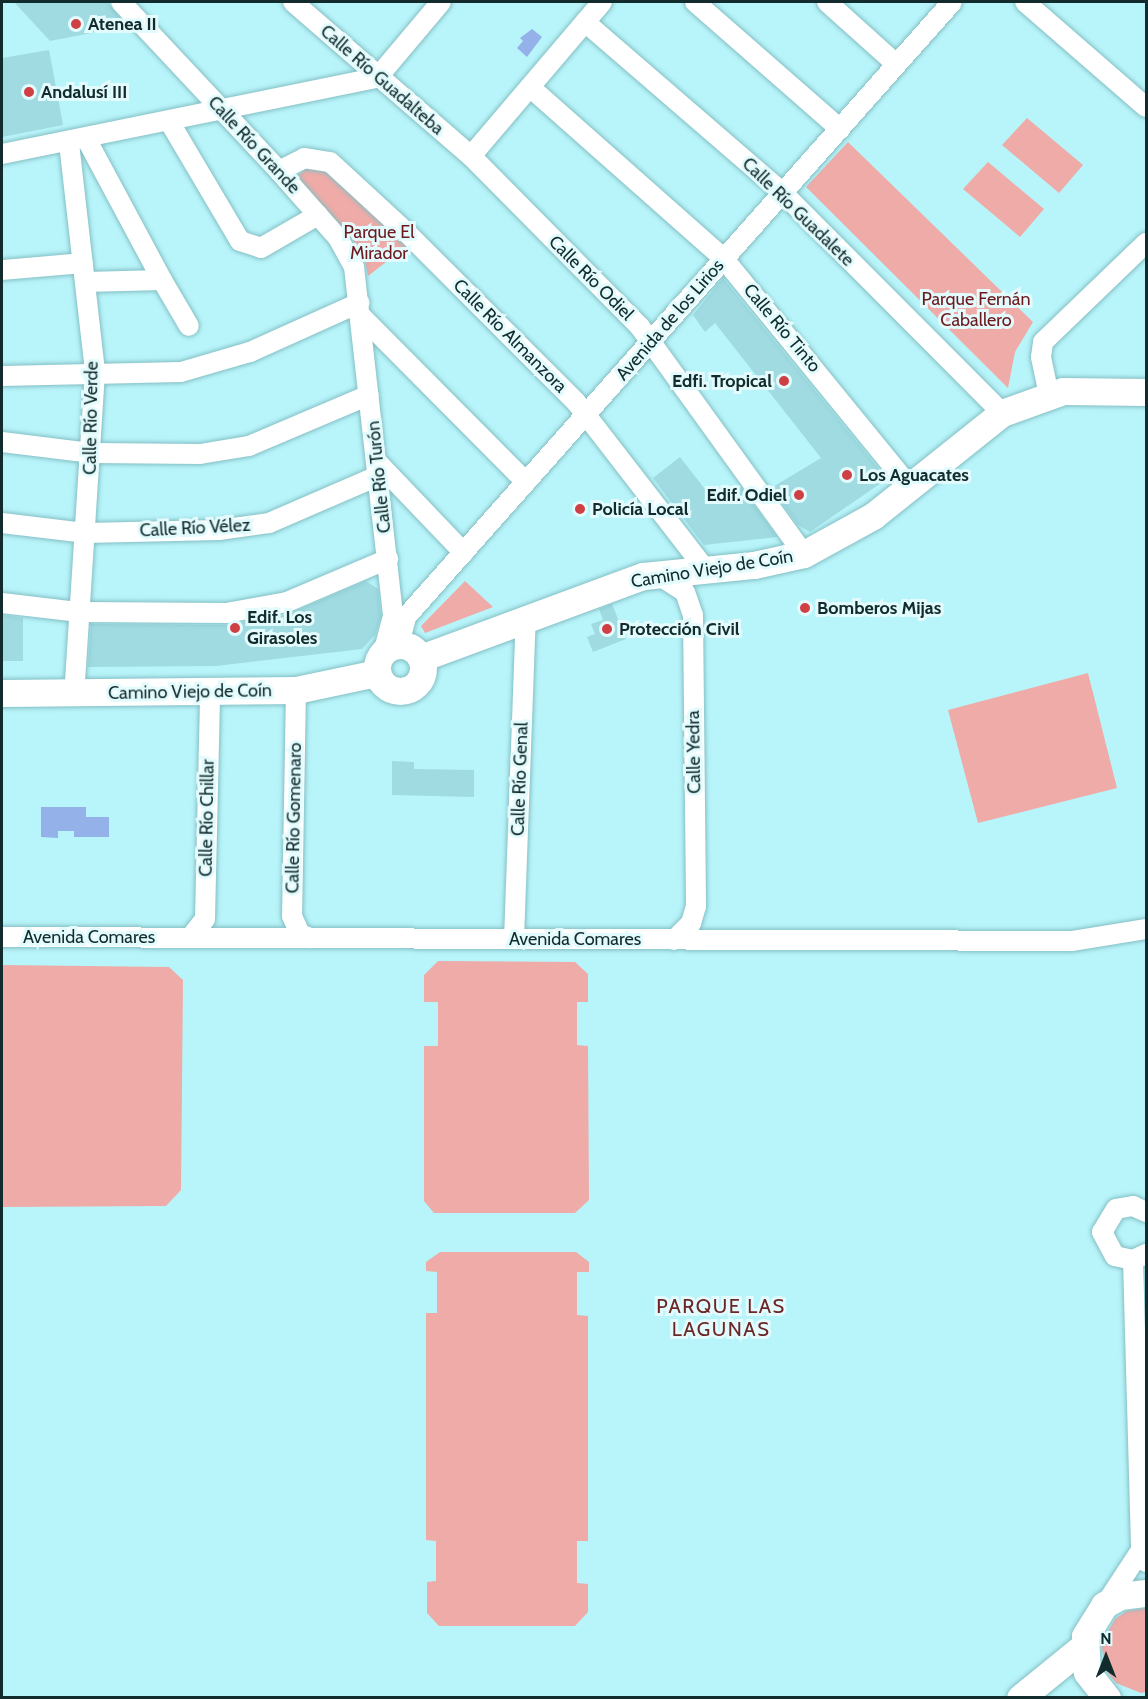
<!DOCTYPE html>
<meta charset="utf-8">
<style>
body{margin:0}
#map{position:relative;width:1148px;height:1699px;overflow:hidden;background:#b8f5fa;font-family:Cabin,sans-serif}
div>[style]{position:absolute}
.green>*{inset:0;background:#efaba7}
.water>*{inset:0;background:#94b1e9}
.building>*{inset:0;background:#9fdbe1}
.roads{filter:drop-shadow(0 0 2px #84bfc4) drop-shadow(0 0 2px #84bfc4)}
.street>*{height:20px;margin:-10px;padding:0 10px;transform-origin:10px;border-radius:10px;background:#fff}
.secondary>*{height:27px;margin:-13.5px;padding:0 13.5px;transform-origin:13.5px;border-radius:13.5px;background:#fff}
.secondary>.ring{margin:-13.5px;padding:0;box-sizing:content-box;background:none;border:27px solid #fff;border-radius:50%}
.dots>*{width:16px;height:16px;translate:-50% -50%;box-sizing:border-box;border:3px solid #e3fbfd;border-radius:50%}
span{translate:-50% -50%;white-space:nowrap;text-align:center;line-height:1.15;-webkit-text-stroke:6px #e3fbfd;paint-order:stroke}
.poi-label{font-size:18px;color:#122b2d;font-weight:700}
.left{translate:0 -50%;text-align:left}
.right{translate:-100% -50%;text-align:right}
.street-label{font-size:18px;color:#122b2d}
.park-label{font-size:18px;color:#6d191d}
.neighbourhood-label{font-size:20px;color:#6b2626;letter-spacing:1.5px}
.frame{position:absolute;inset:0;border:3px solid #122b2d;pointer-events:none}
.north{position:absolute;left:1076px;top:1627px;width:60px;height:60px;-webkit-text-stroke:4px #e3fbfd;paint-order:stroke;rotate:0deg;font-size:16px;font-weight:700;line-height:24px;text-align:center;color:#122b2d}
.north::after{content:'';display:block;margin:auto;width:21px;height:27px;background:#122b2d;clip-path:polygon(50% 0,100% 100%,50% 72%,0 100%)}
</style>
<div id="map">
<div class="green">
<i style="clip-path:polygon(1027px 118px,1083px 165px,1059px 193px,1002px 145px)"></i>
<i style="clip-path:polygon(848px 142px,1033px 322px,1015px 352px,1008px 388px,806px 187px)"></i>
<i style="clip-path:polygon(988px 162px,1044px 209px,1020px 237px,963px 189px)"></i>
<i style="clip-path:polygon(307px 168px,327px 170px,408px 245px,368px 276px,363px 252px,296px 177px)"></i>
<i style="clip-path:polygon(465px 581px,493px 607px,425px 633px,421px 626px)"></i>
<i style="clip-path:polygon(1088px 673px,1117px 788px,978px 823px,948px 710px)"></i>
<i style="clip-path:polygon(438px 961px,575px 962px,588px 974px,588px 1002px,577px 1002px,577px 1045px,588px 1046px,589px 1200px,575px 1213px,434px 1213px,424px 1201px,424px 1046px,438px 1046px,438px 1002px,424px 1002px,424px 975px)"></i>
<i style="clip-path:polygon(2px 965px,169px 967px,183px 980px,181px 1190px,166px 1206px,2px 1207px)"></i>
<i style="clip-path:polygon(440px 1252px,576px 1252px,589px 1262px,589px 1272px,577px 1272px,577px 1315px,588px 1316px,588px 1541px,577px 1541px,577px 1583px,588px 1584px,588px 1612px,575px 1626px,439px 1626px,427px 1613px,427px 1582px,436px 1581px,436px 1541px,426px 1540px,426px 1313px,437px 1313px,437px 1272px,426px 1271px,426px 1262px)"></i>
<i style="clip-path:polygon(1146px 1608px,1146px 1692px,1141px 1693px,1116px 1683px,1107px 1672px,1101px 1644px,1115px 1619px,1127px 1611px)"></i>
</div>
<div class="water">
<i style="clip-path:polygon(532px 29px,542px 37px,527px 57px,517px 48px,523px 41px,520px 38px)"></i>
<i style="clip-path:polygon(41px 807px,86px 807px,86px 817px,109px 817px,109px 837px,74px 837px,74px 831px,58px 831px,58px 838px,41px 837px)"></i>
</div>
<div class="building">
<i style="clip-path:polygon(14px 2px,107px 2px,122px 20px,112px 29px,50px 41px)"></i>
<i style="clip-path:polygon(49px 50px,63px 125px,2px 137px,2px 58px)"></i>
<i style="clip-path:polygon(723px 278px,887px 479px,810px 532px,798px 525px,771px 488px,821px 458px,715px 323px,705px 332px,693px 315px)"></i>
<i style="clip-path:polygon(680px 457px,715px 502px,741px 487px,777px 537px,704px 545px,653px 478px)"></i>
<i style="clip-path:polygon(366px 581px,378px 589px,381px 616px,375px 635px,362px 649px,216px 666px,88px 667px,91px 624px,228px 625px,286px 615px)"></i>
<i style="clip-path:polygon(612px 604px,626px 639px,593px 652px,587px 637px,595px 634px,591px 624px,603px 620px,599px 609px)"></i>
<i style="clip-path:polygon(2px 615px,23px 618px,23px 661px,2px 661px)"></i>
<i style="clip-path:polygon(392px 761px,414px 762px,414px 769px,474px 770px,474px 797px,392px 795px)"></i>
</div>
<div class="roads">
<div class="street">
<i style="left:121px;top:2px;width:231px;rotate:46.9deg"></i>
<i style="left:279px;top:171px;width:89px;rotate:48.6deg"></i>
<i style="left:338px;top:238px;width:33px;rotate:61deg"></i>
<i style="left:354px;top:267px;width:351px;rotate:83.6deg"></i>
<i style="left:393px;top:616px;width:35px;rotate:105deg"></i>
<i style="left:293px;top:2px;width:235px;rotate:40.9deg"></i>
<i style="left:471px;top:156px;width:240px;rotate:45.3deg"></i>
<i style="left:640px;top:327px;width:280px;rotate:54.2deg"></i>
<i style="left:695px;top:2px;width:193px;rotate:41.2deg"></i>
<i style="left:827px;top:2px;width:93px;rotate:41.9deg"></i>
<i style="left:1025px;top:2px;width:160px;rotate:41deg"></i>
<i style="left:585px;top:22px;width:262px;rotate:40.8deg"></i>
<i style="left:783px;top:193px;width:310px;rotate:45.1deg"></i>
<i style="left:531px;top:88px;width:258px;rotate:41.5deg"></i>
<i style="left:724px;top:259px;width:294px;rotate:50.8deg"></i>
<i style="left:169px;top:121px;width:139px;rotate:59.4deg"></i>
<i style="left:240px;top:241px;width:22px;rotate:18deg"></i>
<i style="left:261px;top:248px;width:66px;rotate:-30.1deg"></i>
<i style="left:69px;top:143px;width:230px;rotate:83.5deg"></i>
<i style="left:95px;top:372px;width:323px;rotate:93.7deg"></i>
<i style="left:2px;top:154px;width:383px;rotate:-11.5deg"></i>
<i style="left:377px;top:78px;width:99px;rotate:-49.9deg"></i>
<i style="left:471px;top:156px;width:202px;rotate:-49.6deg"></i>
<i style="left:279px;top:171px;width:28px;rotate:-27deg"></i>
<i style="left:304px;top:158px;width:26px;rotate:9deg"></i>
<i style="left:330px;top:162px;width:102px;rotate:42.6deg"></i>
<i style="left:405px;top:231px;width:242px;rotate:45deg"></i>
<i style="left:576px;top:402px;width:211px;rotate:52.3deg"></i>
<i style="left:2px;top:270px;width:81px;rotate:-4.9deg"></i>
<i style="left:162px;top:280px;width:53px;rotate:59.6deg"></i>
<i style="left:85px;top:282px;width:77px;rotate:-1.5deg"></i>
<i style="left:162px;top:280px;width:159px;rotate:-118.2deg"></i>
<i style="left:361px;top:316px;width:234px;rotate:45.2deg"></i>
<i style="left:2px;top:376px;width:179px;rotate:-1.3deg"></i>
<i style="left:181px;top:372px;width:72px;rotate:-16.2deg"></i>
<i style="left:250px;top:352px;width:120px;rotate:-24.2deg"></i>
<i style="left:1049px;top:395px;width:39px;rotate:-102deg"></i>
<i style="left:1041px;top:357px;width:15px;rotate:-82deg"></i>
<i style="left:1043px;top:342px;width:143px;rotate:-43.9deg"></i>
<i style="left:2px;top:442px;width:91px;rotate:7deg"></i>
<i style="left:92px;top:453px;width:108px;rotate:0.5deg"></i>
<i style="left:200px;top:454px;width:50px;rotate:-9.3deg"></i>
<i style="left:249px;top:446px;width:130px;rotate:-23deg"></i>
<i style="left:378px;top:463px;width:124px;rotate:46.3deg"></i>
<i style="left:2px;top:523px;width:85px;rotate:6.8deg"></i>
<i style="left:86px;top:533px;width:133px;rotate:-1.3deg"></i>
<i style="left:219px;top:530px;width:50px;rotate:-8deg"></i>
<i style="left:269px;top:523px;width:121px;rotate:-23.4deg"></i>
<i style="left:657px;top:574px;width:33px;rotate:33deg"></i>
<i style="left:685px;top:592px;width:24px;rotate:71deg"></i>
<i style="left:693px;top:615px;width:291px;rotate:89.4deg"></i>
<i style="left:696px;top:906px;width:18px;rotate:106deg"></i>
<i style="left:691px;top:923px;width:24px;rotate:135deg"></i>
<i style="left:2px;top:603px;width:78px;rotate:6.7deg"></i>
<i style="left:79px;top:612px;width:147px;rotate:0.4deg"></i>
<i style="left:226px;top:613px;width:62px;rotate:-10.2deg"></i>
<i style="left:287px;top:602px;width:110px;rotate:-23.1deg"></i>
<i style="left:399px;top:644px;width:28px;rotate:-75deg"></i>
<i style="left:406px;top:617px;width:822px;rotate:-48.4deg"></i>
<i style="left:296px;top:690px;width:226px;rotate:91deg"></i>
<i style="left:292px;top:916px;width:20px;rotate:66deg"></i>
<i style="left:300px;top:934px;width:11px;rotate:22deg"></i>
<i style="left:2px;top:937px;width:1070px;rotate:0.21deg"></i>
<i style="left:1072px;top:941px;width:75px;rotate:-9.2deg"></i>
<i style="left:190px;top:938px;width:24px;rotate:-52deg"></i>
<i style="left:205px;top:919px;width:226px;rotate:-88.7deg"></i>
<i style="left:514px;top:939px;width:321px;rotate:-87.9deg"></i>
<i style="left:1146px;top:1212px;width:14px;rotate:-155deg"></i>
<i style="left:1133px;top:1206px;width:17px;rotate:170deg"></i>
<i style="left:1116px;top:1209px;width:27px;rotate:121deg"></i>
<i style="left:1102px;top:1232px;width:27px;rotate:62deg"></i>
<i style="left:1115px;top:1256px;width:18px;rotate:13deg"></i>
<i style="left:1133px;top:1260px;width:14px;rotate:-25deg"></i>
<i style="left:1133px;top:1260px;width:290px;rotate:88.4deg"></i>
<i style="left:1107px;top:1602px;width:62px;rotate:-56.8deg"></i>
<i style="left:1141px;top:1550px;width:13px;rotate:67deg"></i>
</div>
<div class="secondary">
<i class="ring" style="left:377px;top:645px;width:19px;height:19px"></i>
<i style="left:421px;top:658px;width:237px;rotate:-20.3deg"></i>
<i style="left:643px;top:576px;width:112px;rotate:-5.7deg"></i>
<i style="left:754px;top:565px;width:51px;rotate:-12.4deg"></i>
<i style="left:804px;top:554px;width:79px;rotate:-28.8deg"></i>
<i style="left:873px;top:516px;width:165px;rotate:-38.6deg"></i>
<i style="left:1002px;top:413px;width:65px;rotate:-19.8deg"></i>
<i style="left:1063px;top:391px;width:83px;rotate:0.7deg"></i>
<i style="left:2px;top:693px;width:294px;rotate:-0.6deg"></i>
<i style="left:296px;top:690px;width:83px;rotate:-11.9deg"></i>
<i style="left:1020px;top:1698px;width:82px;rotate:-39.1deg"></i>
<i style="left:1107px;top:1698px;width:33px;rotate:-128deg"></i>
<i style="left:1087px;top:1672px;width:36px;rotate:-93deg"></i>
<i style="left:1085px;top:1636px;width:36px;rotate:-58deg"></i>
<i style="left:1104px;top:1605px;width:18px;rotate:-29deg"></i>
<i style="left:1120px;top:1596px;width:26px;rotate:-7deg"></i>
</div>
</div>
<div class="dots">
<i style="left:76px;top:24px;background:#cf4045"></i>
<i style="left:29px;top:92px;background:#cf4045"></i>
<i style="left:784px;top:381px;background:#cf4045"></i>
<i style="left:847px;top:475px;background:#cf4045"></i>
<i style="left:799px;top:495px;background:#cf4045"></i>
<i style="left:580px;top:509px;background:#cf4045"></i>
<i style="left:805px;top:608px;background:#cf4045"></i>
<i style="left:235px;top:628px;background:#cf4045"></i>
<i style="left:607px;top:629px;background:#cf4045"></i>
</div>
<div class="poi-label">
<span class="left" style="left:88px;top:24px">Atenea II</span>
<span class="left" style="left:41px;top:92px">Andalusí III</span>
<span class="right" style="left:772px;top:381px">Edfi. Tropical</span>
<span class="left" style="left:859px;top:475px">Los Aguacates</span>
<span class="right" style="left:787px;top:495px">Edif. Odiel</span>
<span class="left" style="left:592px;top:509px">Policía Local</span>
<span class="left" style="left:817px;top:608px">Bomberos Mijas</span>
<span class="left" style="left:247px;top:628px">Edif. Los<br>Girasoles</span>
<span class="left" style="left:619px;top:629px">Protección Civil</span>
</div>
<div class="street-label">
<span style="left:382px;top:80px;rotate:41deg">Calle Río Guadalteba</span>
<span style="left:254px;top:145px;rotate:47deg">Calle Río Grande</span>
<span style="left:798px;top:212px;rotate:44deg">Calle Río Guadalete</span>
<span style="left:591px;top:278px;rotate:45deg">Calle Río Odiel</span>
<span style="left:670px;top:320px;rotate:-49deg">Avenida de los Lirios</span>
<span style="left:782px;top:328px;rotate:50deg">Calle Río Tinto</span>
<span style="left:510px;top:336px;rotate:45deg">Calle Río Almanzora</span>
<span style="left:91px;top:418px;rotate:-89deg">Calle Río Verde</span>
<span style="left:379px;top:477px;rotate:-96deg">Calle Río Turón</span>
<span style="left:195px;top:528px;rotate:-3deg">Calle Río Vélez</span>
<span style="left:712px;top:569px;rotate:-9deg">Camino Viejo de Coín</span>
<span style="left:190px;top:692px;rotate:-1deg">Camino Viejo de Coín</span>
<span style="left:694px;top:752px;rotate:-91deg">Calle Yedra</span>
<span style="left:520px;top:779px;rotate:-88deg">Calle Río Genal</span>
<span style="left:207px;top:818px;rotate:-89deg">Calle Río Chillar</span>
<span style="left:294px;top:818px;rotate:-89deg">Calle Río Gomenaro</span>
<span style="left:89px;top:937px">Avenida Comares</span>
<span style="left:575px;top:939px">Avenida Comares</span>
</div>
<div class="park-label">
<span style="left:379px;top:243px">Parque El<br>Mirador</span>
<span style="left:976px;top:310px">Parque Fernán<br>Caballero</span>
</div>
<div class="neighbourhood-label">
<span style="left:721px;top:1318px">PARQUE LAS<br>LAGUNAS</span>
</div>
<div class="frame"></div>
<div class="north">N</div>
</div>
